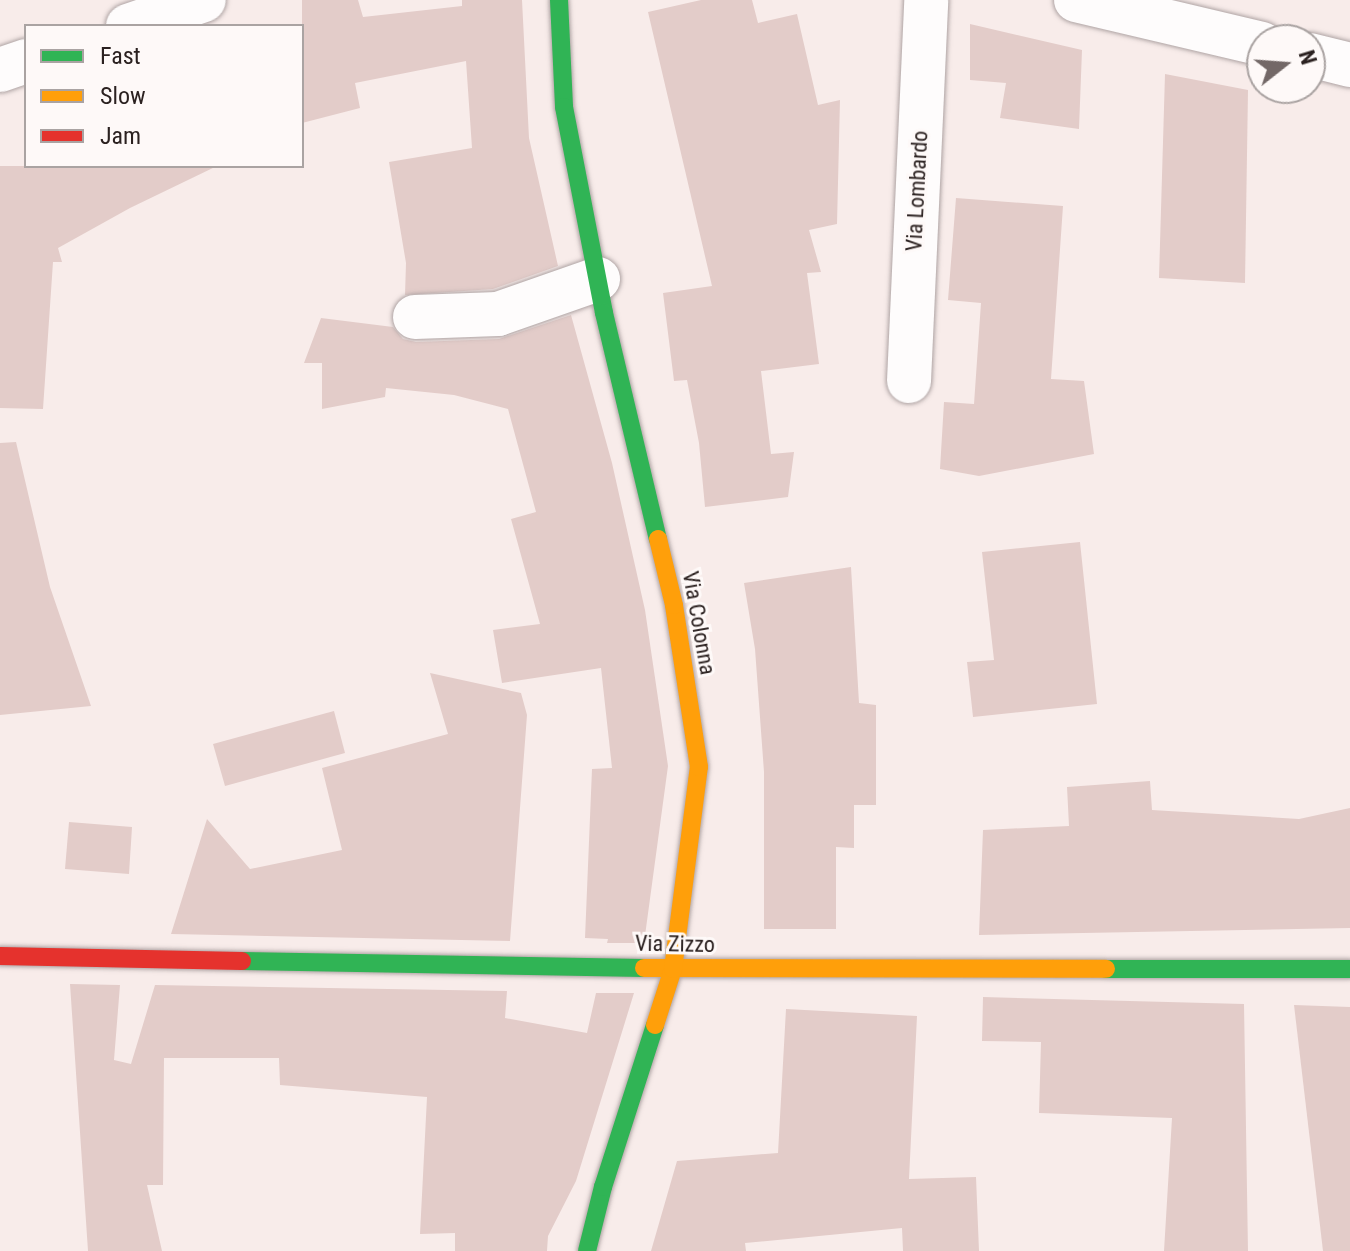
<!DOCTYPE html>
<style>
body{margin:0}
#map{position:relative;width:1350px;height:1251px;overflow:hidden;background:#f8ecea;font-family:"Roboto Condensed",sans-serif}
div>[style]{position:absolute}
.building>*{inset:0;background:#e3ccc9}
.roads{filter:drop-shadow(0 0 2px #afa4a4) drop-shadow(0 0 2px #afa4a4)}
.street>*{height:44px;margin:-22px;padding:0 22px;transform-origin:22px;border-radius:22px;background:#fefcfc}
.fast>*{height:18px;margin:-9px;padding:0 9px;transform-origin:9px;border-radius:9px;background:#30b455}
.slow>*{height:18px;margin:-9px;padding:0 9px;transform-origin:9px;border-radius:9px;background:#ff9f0a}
.jam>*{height:18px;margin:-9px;padding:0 9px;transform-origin:9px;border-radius:9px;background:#e5322d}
span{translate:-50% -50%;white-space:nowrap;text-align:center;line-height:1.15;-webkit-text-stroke:6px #fef9f8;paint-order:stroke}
.street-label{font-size:22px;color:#2b2120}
.legend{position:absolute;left:24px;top:24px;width:280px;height:144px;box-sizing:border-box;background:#fef9f8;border:2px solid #aaa3a2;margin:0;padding:10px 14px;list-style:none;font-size:24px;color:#2b2120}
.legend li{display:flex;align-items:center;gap:16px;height:40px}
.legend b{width:40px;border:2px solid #aaa3a2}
.north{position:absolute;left:1246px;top:24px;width:80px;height:80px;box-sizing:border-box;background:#fef9f8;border:2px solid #aaa3a2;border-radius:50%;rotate:73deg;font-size:22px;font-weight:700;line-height:32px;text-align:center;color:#2b2120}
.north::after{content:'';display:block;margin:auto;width:28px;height:36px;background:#736867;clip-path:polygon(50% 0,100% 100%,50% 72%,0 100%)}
</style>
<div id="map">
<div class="building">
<i style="clip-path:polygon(302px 0,358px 0,363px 17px,462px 6px,462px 0,522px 0,529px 138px,558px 266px,493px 289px,405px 295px,406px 263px,389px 162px,472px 148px,466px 61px,355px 83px,360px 108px,302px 123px)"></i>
<i style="clip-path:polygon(701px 0,752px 0,758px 23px,797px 14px,818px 105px,840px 100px,837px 224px,809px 230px,821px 272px,807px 273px,819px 364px,761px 371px,771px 454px,794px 452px,788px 497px,705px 507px,699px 443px,687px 380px,674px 381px,663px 293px,712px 286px,648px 12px)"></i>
<i style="clip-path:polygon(970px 24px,1082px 50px,1079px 129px,1000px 118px,1006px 83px,970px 80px)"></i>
<i style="clip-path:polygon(1165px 74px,1248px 90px,1245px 283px,1159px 278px)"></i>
<i style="clip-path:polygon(0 166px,217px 166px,130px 208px,58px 248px,62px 262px,53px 262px,43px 409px,0 408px)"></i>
<i style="clip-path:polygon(956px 198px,1063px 206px,1051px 379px,1084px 381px,1094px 454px,979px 476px,940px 469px,944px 402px,974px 404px,981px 303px,948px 300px)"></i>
<i style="clip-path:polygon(571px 315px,612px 463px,645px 610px,668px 766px,644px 943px,607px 943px,608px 939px,585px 938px,592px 769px,612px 768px,601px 668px,502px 683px,493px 630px,540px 624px,511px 519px,536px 512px,508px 409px,454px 395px,386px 388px,385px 397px,322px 409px,322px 363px,304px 363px,321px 318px,393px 327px,403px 339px,416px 342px,499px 339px)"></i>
<i style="clip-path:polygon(16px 442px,50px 587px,91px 706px,0 715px,0 443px)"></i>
<i style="clip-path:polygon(1080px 542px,1097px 704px,973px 717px,967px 662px,994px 660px,982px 552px)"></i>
<i style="clip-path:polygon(851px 567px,859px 703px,876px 705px,876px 805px,854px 805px,854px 848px,836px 847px,836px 929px,764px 929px,764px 772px,755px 649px,744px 583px)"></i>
<i style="clip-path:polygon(430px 673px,521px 693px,527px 715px,510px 941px,171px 934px,207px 819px,250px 869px,342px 850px,322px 768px,448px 734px)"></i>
<i style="clip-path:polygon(334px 711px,345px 753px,225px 786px,213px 744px)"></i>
<i style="clip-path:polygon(1150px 781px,1152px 810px,1299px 819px,1350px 808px,1350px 928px,979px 935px,983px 830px,1069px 826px,1067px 787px)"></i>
<i style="clip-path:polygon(69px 822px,132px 827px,129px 874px,65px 869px)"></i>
<i style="clip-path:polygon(70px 984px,120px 985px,114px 1060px,131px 1064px,155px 985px,507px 991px,505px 1018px,587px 1033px,596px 993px,634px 993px,576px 1181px,548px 1236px,547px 1251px,455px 1251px,455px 1233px,420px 1234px,427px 1097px,280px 1085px,279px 1058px,164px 1058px,163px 1185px,147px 1185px,162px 1251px,88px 1251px)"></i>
<i style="clip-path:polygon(983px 997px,1244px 1004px,1248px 1251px,1164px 1251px,1172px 1118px,1039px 1113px,1041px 1042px,982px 1041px)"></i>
<i style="clip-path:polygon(1294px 1005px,1350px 1007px,1350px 1251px,1323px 1251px)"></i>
<i style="clip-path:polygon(786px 1009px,917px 1016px,909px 1179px,976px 1177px,979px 1251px,903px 1251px,902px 1228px,745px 1243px,746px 1251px,651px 1251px,677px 1161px,778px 1153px)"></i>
</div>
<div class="roads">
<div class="street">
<i style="left:1076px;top:0;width:191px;rotate:13.3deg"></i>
<i style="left:128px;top:26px;width:80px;rotate:-18.9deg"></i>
<i style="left:1310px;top:55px;width:41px;rotate:14deg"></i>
<i style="left:0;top:70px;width:28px;rotate:-19deg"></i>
<i style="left:415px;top:317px;width:83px;rotate:-2.1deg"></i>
<i style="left:498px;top:314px;width:106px;rotate:-19.3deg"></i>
<i style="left:909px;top:381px;width:381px;rotate:-87.4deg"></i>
</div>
<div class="fast">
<i style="left:559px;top:0;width:107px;rotate:87.3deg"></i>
<i style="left:564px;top:107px;width:210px;rotate:79deg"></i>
<i style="left:604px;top:313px;width:232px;rotate:76.6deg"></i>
<i style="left:242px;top:961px;width:402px;rotate:1deg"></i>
<i style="left:1106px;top:969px;width:244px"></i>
<i style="left:587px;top:1251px;width:66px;rotate:-76deg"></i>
<i style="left:603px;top:1187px;width:170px;rotate:-72.2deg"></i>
</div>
<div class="slow">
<i style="left:644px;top:968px;width:462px;rotate:0.1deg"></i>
<i style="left:655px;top:1025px;width:59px;rotate:-72.2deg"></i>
<i style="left:673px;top:969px;width:204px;rotate:-82.7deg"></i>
<i style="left:699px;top:767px;width:164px;rotate:-98.8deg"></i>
<i style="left:674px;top:605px;width:68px;rotate:-103.6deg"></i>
</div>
<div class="jam">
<i style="left:0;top:956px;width:242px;rotate:1.2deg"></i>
</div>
</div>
<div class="street-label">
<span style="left:917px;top:191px;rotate:-87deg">Via Lombardo</span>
<span style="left:699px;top:623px;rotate:80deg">Via Colonna</span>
<span style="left:675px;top:944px;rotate:1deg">Via Zizzo</span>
</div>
<ul class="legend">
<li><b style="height:10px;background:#30b455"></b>Fast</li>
<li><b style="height:10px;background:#ff9f0a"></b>Slow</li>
<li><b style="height:10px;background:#e5322d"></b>Jam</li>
</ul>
<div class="north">N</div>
</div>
